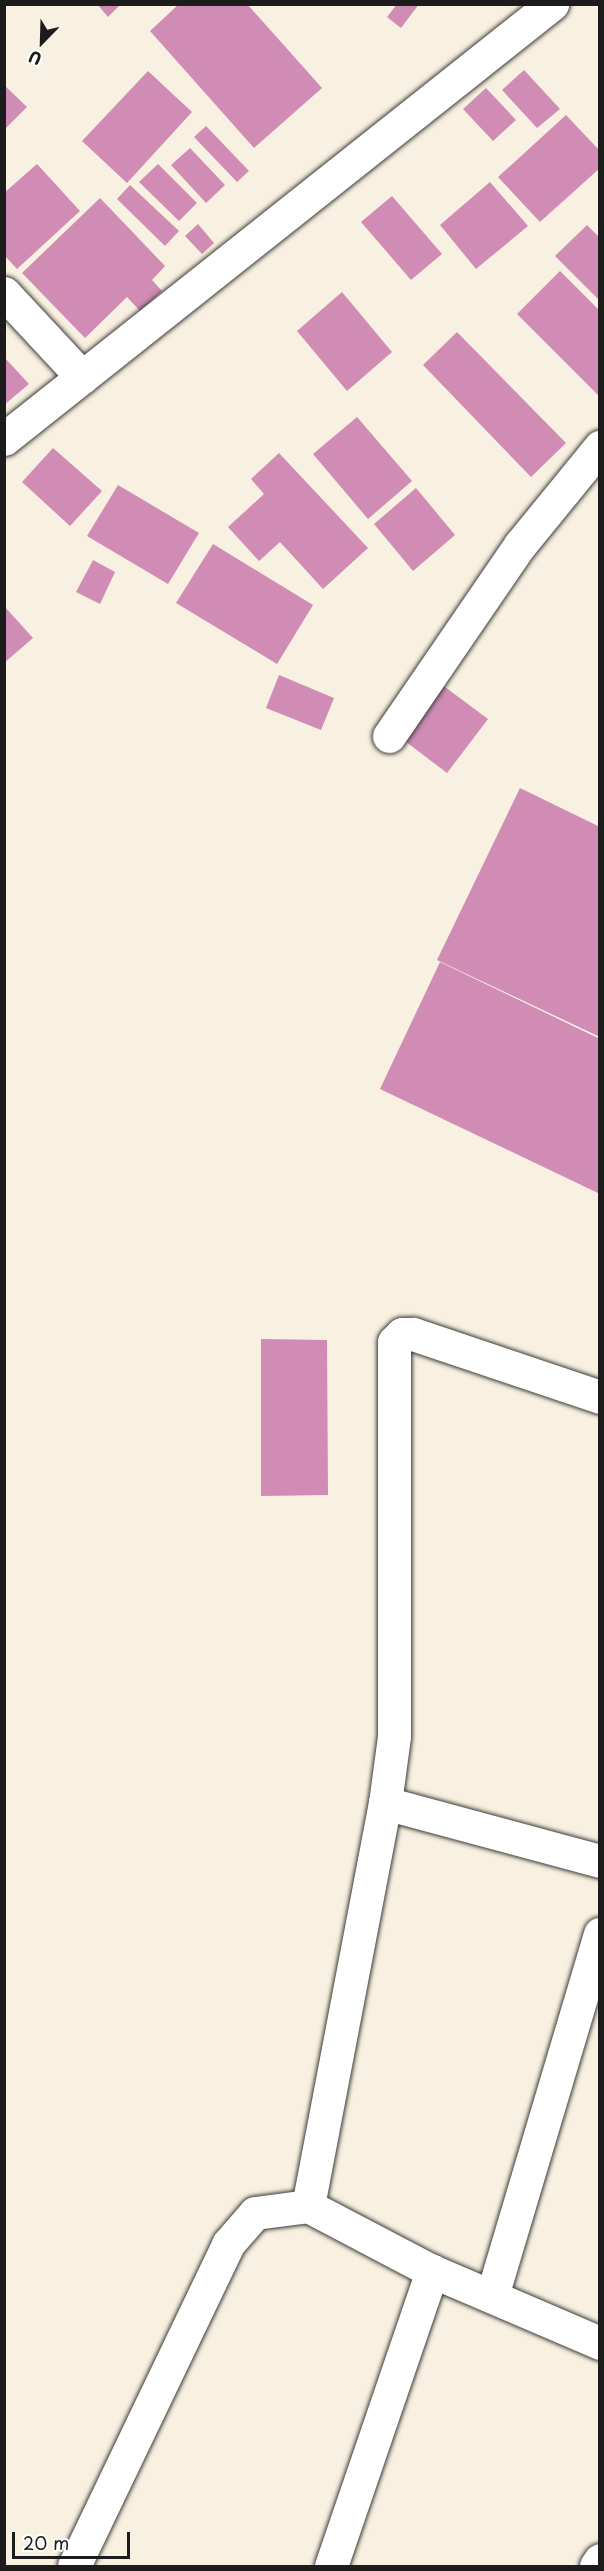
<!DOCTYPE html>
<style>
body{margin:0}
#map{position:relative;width:604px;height:2571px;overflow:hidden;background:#f8f0e0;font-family:"Playpen Sans",sans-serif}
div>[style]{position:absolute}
.building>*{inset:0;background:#d08cb4}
.roads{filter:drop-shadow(0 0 2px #3d3c39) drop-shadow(0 0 2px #3d3c39)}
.minor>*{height:33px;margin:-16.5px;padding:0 16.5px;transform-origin:16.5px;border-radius:16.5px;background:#fff}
span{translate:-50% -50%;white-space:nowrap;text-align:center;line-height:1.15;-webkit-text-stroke:5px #fff;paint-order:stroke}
.frame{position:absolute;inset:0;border:6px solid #1c1c1c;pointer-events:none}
.north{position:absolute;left:12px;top:12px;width:60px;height:60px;-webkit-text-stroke:4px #fff;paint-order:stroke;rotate:203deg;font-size:16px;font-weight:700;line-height:24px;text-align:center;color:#1c1c1c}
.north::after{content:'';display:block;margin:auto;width:21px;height:27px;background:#1c1c1c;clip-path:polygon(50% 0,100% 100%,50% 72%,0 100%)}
.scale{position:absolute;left:12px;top:2532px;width:118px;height:27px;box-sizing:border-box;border:3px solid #1c1c1c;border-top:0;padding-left:8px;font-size:18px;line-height:21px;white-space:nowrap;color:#1c1c1c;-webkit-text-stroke:4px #fff;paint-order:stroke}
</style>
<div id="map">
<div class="building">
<i style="clip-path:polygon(97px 4px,121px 4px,108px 17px)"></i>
<i style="clip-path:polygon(179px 4px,247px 4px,322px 88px,254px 148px,150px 31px)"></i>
<i style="clip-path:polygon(397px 4px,419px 4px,401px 28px,387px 17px)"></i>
<i style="clip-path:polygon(524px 70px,560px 109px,537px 128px,502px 90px)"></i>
<i style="clip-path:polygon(148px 71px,192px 112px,127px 183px,82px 141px)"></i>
<i style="clip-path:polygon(4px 85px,27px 107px,4px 130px)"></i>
<i style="clip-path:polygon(486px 88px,516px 120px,493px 141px,463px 109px)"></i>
<i style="clip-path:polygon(566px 115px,600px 151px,600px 168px,540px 222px,498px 177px)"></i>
<i style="clip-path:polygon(206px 126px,249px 171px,237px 182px,194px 137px)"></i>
<i style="clip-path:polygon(190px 148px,225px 185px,206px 203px,171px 165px)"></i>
<i style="clip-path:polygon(37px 164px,80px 211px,17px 269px,4px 255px,4px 193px)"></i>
<i style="clip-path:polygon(158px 164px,197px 203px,179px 221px,139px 182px)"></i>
<i style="clip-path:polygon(490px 182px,528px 226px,476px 269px,440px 225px)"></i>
<i style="clip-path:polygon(130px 185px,179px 231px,165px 246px,117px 199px)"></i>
<i style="clip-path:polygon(392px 196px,442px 254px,411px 280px,361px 222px)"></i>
<i style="clip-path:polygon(100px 198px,165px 266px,152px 280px,162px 291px,140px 311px,127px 297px,85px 338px,22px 273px)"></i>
<i style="clip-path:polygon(198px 224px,214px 243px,202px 254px,185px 236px)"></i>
<i style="clip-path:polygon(587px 225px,600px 238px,600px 301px,555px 256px)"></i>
<i style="clip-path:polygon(560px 271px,600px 311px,600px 397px,517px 314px)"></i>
<i style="clip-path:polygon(342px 292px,392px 352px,347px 391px,297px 331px)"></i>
<i style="clip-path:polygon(457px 332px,566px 443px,531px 477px,423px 365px)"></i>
<i style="clip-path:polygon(4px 357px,29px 384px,4px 405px)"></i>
<i style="clip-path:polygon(357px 417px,412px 481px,368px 519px,313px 454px)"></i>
<i style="clip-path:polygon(53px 448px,102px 491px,70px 526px,22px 482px)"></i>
<i style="clip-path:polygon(279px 453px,368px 548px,323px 589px,280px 542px,259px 561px,228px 527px,264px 494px,251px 479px)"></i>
<i style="clip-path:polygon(118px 485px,199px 533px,168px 584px,87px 536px)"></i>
<i style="clip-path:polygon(416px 488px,455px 535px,413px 571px,374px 524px)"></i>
<i style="clip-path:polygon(213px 544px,313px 605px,277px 664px,176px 603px)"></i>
<i style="clip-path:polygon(93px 560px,115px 572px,100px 604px,76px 592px)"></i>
<i style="clip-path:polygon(4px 606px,33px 638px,4px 663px)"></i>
<i style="clip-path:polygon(279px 675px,334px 698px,321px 730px,266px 708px)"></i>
<i style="clip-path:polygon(441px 684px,488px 719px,447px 773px,401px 738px)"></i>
<i style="clip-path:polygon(520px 788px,600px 827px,600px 1037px,437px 960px)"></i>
<i style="clip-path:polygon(440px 962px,600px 1039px,600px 1194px,380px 1089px)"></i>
<i style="clip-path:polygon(261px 1339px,327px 1340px,328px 1495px,261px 1496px)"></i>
</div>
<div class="roads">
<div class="minor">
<i style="left:4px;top:293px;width:115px;rotate:47.1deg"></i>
<i style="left:4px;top:439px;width:700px;rotate:-38.44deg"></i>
<i style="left:389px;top:736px;width:232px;rotate:-55.6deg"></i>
<i style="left:520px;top:545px;width:127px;rotate:-50.8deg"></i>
<i style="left:385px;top:1803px;width:223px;rotate:15.1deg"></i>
<i style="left:308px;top:2206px;width:410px;rotate:-79.2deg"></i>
<i style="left:385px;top:1803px;width:68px;rotate:-82.3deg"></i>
<i style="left:394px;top:1736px;width:394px;rotate:-90deg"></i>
<i style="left:394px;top:1342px;width:11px;rotate:-45deg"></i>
<i style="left:402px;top:1334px;width:11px"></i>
<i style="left:413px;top:1334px;width:197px;rotate:18.6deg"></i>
<i style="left:492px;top:2296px;width:378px;rotate:-73.4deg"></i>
<i style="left:74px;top:2566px;width:357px;rotate:-64.4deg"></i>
<i style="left:228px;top:2244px;width:41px;rotate:-48.9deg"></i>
<i style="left:255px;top:2213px;width:53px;rotate:-7.5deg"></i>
<i style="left:308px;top:2206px;width:140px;rotate:27.7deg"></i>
<i style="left:432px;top:2271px;width:183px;rotate:23.2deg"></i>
<i style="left:331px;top:2566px;width:312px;rotate:-71.1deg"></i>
<i style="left:596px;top:2566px;width:7px;rotate:-56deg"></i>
</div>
</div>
<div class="frame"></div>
<div class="north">U</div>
<div class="scale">20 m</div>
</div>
